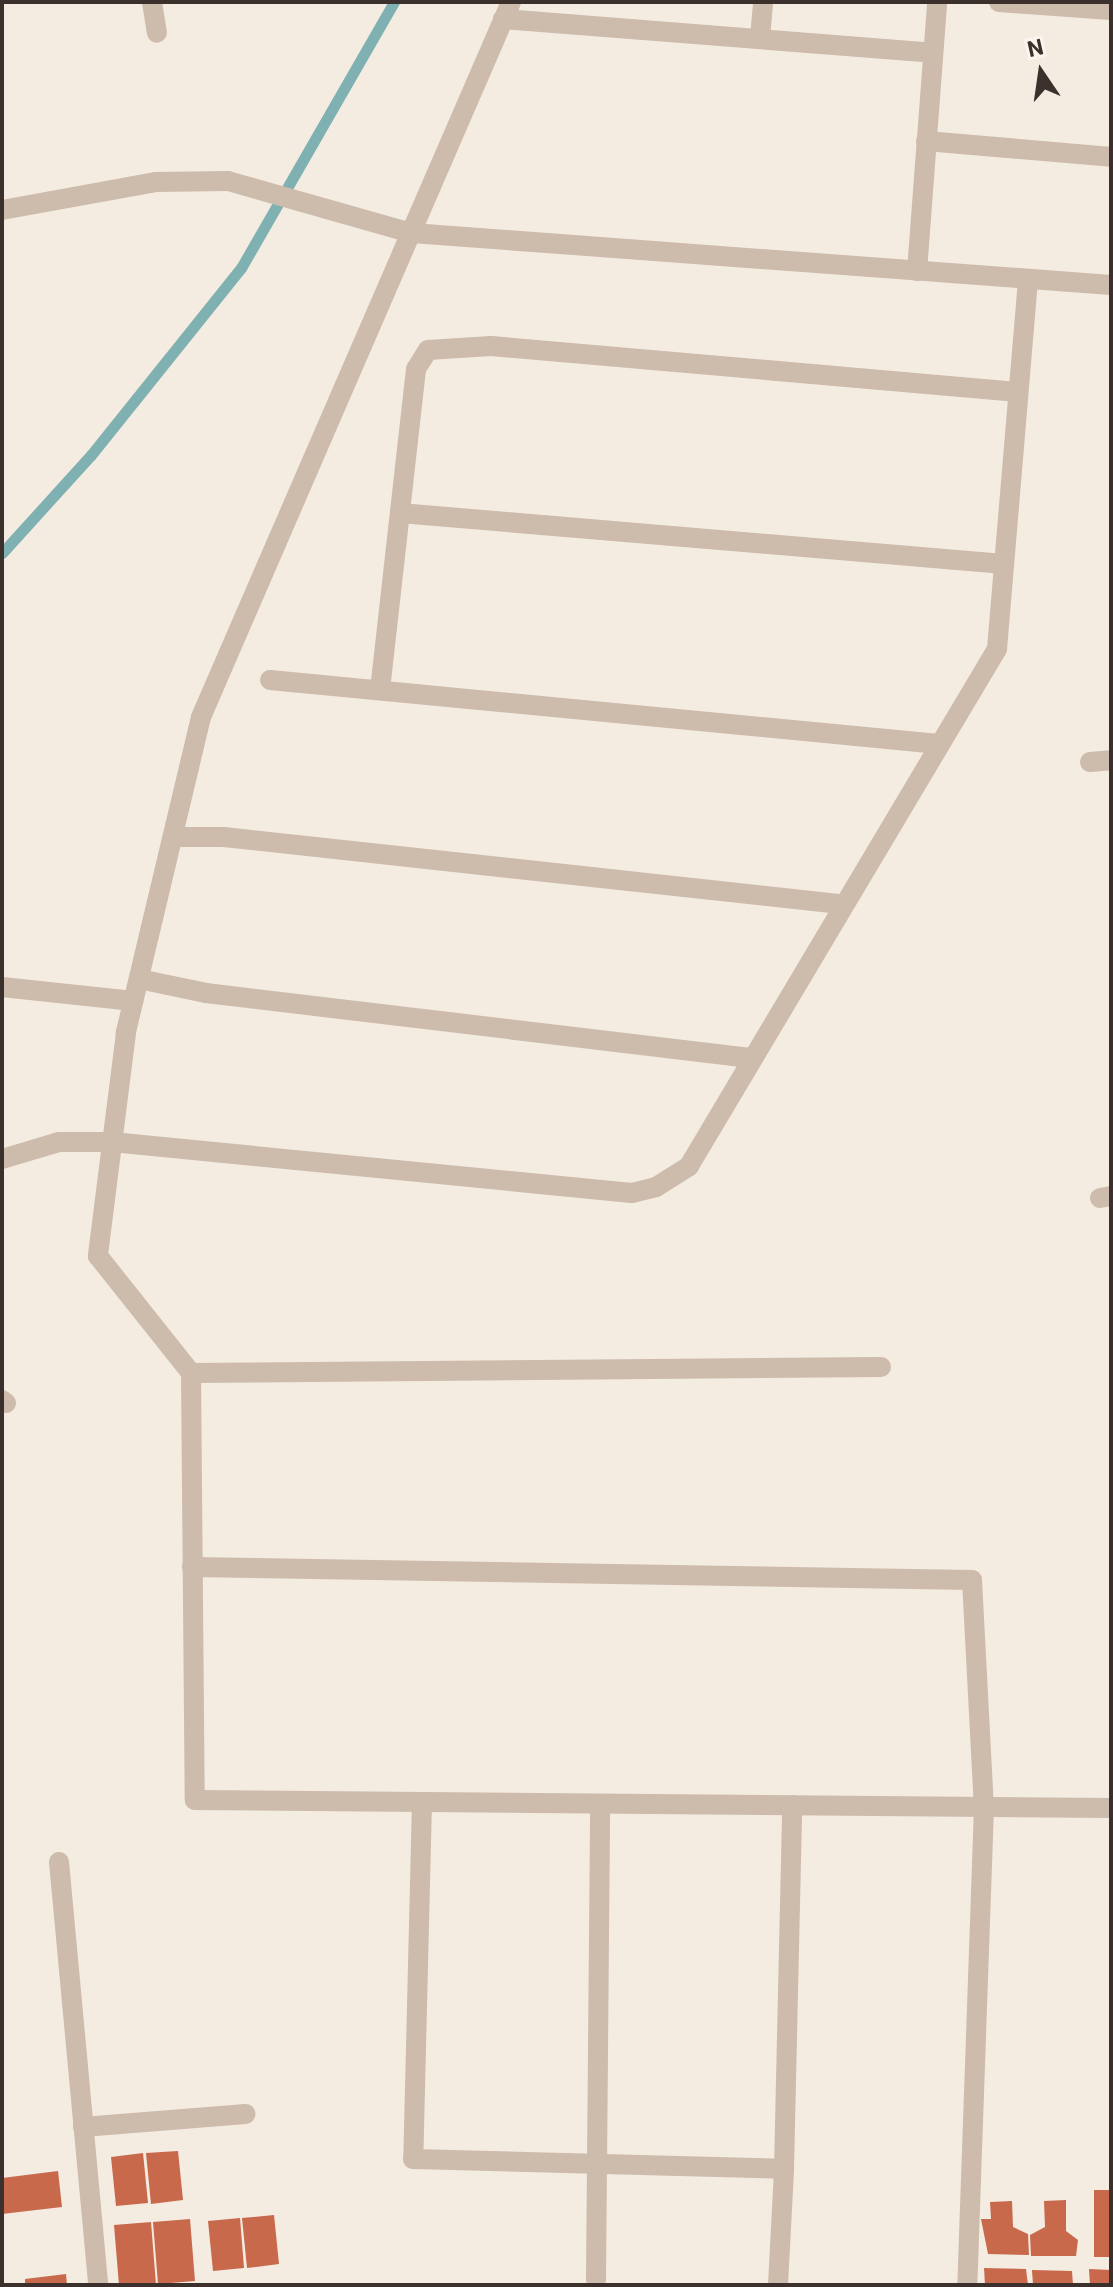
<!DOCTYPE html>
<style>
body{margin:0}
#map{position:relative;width:1113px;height:2287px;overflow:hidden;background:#f4ebe1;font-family:Roboto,sans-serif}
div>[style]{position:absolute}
.stream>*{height:11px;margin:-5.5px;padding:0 5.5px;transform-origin:5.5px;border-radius:5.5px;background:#7fb0b2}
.building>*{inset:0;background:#c8694b}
.minor>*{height:20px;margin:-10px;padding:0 10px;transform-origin:10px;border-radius:10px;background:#cdbbac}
span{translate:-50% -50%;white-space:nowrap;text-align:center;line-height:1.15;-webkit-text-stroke:6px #fbf5ee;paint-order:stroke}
.frame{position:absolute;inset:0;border:4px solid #3b302b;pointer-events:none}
.north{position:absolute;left:1001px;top:32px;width:80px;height:80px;-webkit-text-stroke:6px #fbf5ee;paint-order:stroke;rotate:347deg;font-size:22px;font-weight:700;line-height:32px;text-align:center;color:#3b302b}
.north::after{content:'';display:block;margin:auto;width:28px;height:36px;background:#3b302b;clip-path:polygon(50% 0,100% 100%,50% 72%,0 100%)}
</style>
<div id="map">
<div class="stream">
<i style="left:2px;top:553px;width:132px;rotate:-47.8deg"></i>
<i style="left:91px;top:455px;width:240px;rotate:-51.3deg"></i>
<i style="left:241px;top:268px;width:307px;rotate:-60.1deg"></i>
</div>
<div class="building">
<i style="clip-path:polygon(178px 2151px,183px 2200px,151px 2204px,146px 2153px)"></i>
<i style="clip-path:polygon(143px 2153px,148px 2203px,116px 2206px,111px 2157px)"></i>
<i style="clip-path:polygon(58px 2171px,62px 2207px,2px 2214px,2px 2178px)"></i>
<i style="clip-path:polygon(1094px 2190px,1111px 2190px,1111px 2257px,1094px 2257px)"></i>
<i style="clip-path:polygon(1066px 2200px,1066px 2231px,1078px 2240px,1076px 2256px,1031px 2256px,1030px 2235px,1045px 2227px,1044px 2201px)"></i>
<i style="clip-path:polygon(1012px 2201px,1013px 2227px,1028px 2234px,1029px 2255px,988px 2254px,981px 2219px,991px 2219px,990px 2202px)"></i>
<i style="clip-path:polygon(274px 2215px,279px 2264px,247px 2268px,242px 2218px)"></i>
<i style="clip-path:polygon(240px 2218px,244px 2268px,213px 2271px,208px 2221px)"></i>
<i style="clip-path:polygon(190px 2219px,195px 2281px,158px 2284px,153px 2222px)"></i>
<i style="clip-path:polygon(151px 2222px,156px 2285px,119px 2285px,114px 2225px)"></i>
<i style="clip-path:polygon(984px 2268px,1026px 2269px,1028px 2285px,985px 2285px)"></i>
<i style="clip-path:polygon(1089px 2269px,1111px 2270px,1111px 2285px,1090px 2285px)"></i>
<i style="clip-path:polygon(1032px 2270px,1072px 2271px,1073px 2285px,1033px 2285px)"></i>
<i style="clip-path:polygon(66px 2274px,67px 2285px,25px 2285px,25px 2279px)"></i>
</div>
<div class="minor">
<i style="left:152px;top:2px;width:31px;rotate:81deg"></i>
<i style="left:511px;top:2px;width:779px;rotate:113.44deg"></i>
<i style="left:201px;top:717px;width:325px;rotate:103.4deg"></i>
<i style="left:126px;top:1033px;width:225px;rotate:97.2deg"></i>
<i style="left:98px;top:1256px;width:149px;rotate:51.5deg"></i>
<i style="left:191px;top:1373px;width:427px;rotate:89.5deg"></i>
<i style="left:195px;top:1800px;width:916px;rotate:0.5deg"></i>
<i style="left:999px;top:2px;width:112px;rotate:4.1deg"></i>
<i style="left:503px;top:19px;width:431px;rotate:4.5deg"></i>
<i style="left:760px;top:38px;width:36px;rotate:-85deg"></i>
<i style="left:926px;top:141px;width:186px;rotate:4.9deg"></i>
<i style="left:2px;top:210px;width:157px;rotate:-10.3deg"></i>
<i style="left:156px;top:182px;width:72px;rotate:-0.8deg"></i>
<i style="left:228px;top:181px;width:191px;rotate:15.8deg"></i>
<i style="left:412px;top:233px;width:701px;rotate:4.25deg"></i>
<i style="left:917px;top:271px;width:270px;rotate:-85.7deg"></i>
<i style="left:400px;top:513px;width:606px;rotate:4.83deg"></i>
<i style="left:270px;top:680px;width:672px;rotate:5.46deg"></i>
<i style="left:380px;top:690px;width:323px;rotate:-83.6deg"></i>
<i style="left:416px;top:369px;width:22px;rotate:-58deg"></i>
<i style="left:428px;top:350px;width:63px;rotate:-3.6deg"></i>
<i style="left:491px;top:346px;width:529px;rotate:4.99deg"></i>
<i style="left:1090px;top:762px;width:21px;rotate:-5deg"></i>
<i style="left:173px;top:837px;width:51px"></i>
<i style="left:224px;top:837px;width:620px;rotate:6.21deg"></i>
<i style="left:139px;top:979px;width:68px;rotate:11.8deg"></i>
<i style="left:206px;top:993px;width:548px;rotate:6.81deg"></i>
<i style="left:2px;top:987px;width:132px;rotate:6.1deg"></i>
<i style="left:2px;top:1159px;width:59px;rotate:-16.6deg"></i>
<i style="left:59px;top:1142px;width:53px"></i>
<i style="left:112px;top:1142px;width:522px;rotate:5.6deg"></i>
<i style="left:632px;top:1193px;width:25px;rotate:-14deg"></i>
<i style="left:656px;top:1187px;width:39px;rotate:-32deg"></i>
<i style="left:689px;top:1166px;width:602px;rotate:-59.22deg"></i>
<i style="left:997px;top:649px;width:371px;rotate:-85.2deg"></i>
<i style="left:1100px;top:1198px;width:11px;rotate:-10deg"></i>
<i style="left:191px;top:1373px;width:690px;rotate:-0.5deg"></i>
<i style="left:2px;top:1400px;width:5px;rotate:37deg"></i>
<i style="left:192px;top:1567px;width:780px;rotate:0.95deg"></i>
<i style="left:972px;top:1580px;width:227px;rotate:87deg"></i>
<i style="left:984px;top:1807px;width:478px;rotate:92deg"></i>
<i style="left:422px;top:1802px;width:357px;rotate:91.4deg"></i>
<i style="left:413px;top:2159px;width:371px;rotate:1.5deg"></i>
<i style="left:784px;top:2169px;width:364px;rotate:-88.7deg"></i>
<i style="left:59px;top:1862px;width:425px;rotate:84.7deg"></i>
<i style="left:83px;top:2127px;width:163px;rotate:-4.6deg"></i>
<i style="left:596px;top:2280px;width:476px;rotate:-89.5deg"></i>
<i style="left:778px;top:2285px;width:116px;rotate:-87deg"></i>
</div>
<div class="frame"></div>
<div class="north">N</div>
</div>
